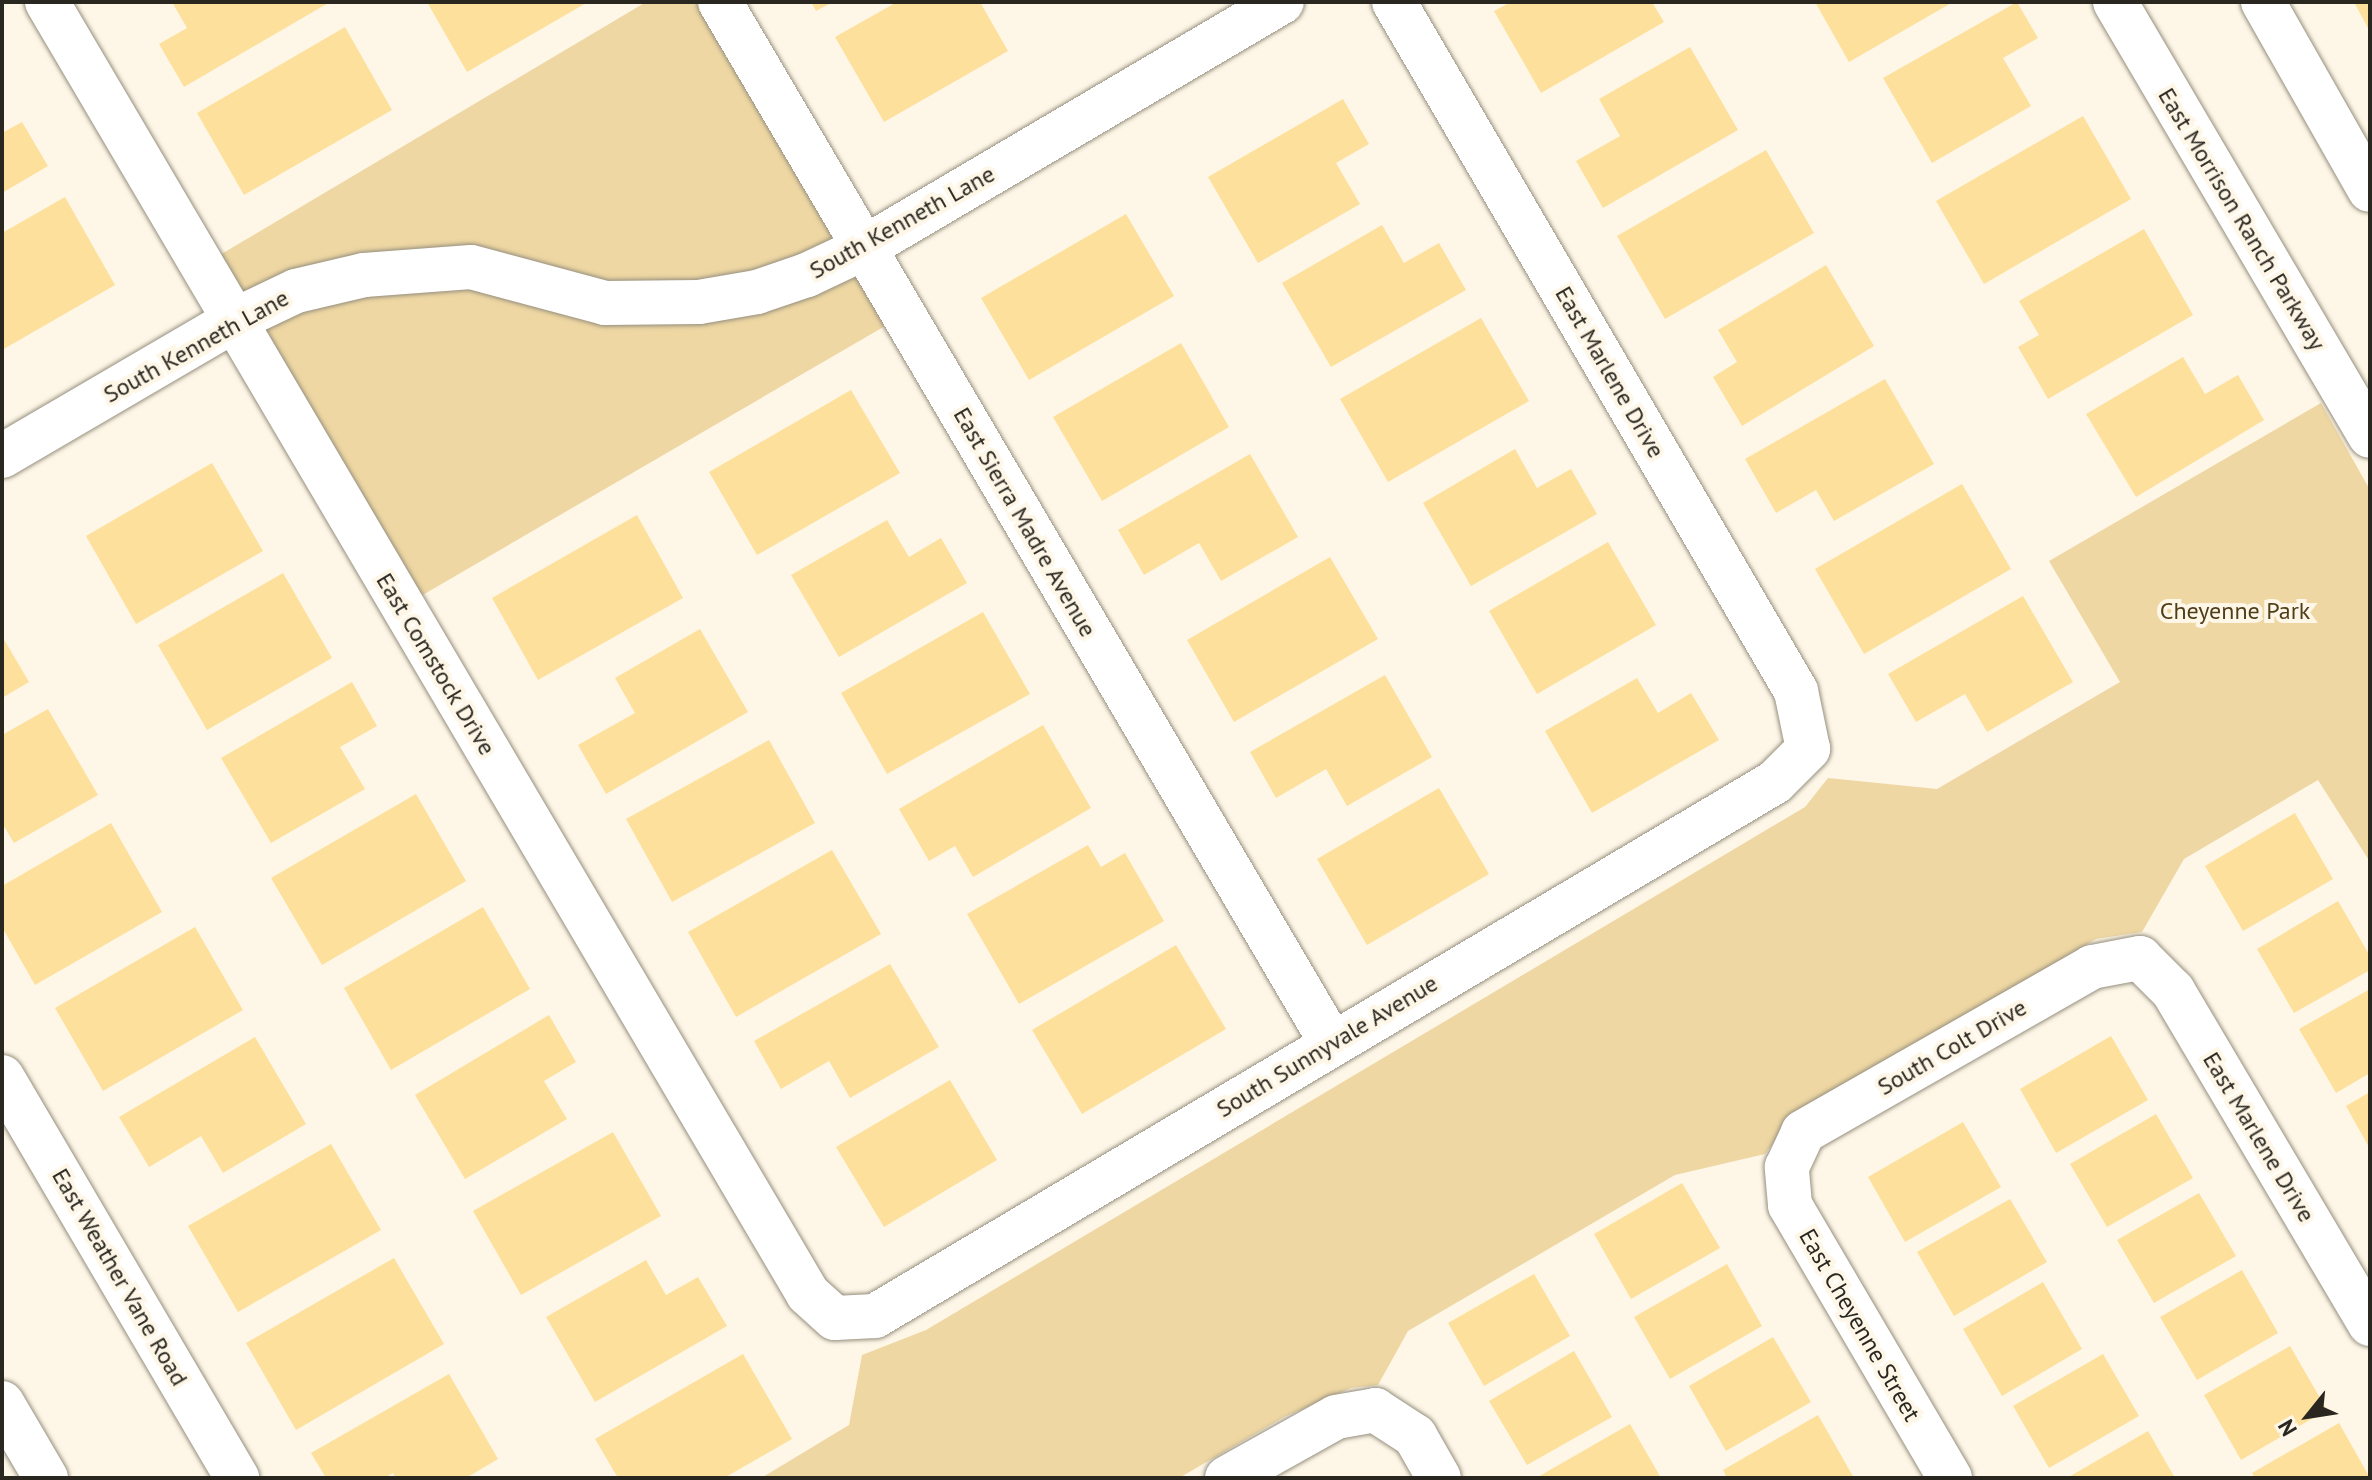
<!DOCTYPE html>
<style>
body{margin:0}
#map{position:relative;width:2372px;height:1480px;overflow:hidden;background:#fef7e8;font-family:"PT Sans",sans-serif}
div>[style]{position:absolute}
.green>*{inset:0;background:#eed7a3}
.building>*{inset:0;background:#fde09b}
.roads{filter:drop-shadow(0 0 2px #968f7e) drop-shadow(0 0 2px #968f7e)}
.street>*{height:44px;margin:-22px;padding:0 22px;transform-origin:22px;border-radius:22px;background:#fff}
.secondary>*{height:44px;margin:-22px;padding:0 22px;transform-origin:22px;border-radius:22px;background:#fff}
span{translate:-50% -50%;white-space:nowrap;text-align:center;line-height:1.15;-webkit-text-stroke:8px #fef7e8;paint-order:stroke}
.street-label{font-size:24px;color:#2a2720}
.park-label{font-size:24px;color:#4e3e19}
.frame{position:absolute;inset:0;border:4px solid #2a2720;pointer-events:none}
.north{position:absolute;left:2268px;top:1376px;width:80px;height:80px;-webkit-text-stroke:6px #fef7e8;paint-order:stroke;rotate:240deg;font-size:22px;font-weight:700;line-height:32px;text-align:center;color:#2a2720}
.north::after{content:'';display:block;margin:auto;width:28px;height:36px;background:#2a2720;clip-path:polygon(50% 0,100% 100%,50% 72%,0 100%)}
</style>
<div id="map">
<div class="green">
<i style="clip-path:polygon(646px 2px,704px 2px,892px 322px,414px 600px,213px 259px)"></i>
<i style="clip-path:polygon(2321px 403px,2370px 490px,2370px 862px,2318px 780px,2184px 859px,2142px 932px,2096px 939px,1794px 1115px,1765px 1154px,1675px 1175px,1408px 1331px,1378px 1385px,1351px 1388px,1284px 1417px,1179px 1478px,761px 1478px,849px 1425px,862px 1355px,926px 1330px,1805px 807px,1828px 778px,1937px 789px,2120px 682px,2049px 561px)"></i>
</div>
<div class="building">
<i style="clip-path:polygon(172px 2px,330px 2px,184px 87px,159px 44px,187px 28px)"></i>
<i style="clip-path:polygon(427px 2px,588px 2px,467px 72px)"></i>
<i style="clip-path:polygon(811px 2px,833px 2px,816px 11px)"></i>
<i style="clip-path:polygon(897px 2px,980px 2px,1008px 51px,884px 122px,835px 37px)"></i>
<i style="clip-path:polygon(1511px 2px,1652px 2px,1664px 22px,1541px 93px,1494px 11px)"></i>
<i style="clip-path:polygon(1815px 2px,1953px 2px,1849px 62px)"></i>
<i style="clip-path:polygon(2017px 2px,2038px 38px,2003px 58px,2031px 106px,1932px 163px,1883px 78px)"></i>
<i style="clip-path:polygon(2354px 2px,2370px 2px,2370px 32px)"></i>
<i style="clip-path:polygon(345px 27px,392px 110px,244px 195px,197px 113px)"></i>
<i style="clip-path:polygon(1690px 47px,1738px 130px,1603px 208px,1576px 161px,1620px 136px,1599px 99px)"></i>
<i style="clip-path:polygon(1343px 99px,1369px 144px,1336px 163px,1360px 204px,1258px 263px,1208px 177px)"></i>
<i style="clip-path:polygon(2083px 116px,2131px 199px,1984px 284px,1936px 201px)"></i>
<i style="clip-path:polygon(22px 122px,48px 166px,2px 193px,2px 133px)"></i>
<i style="clip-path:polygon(1766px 150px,1814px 233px,1665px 319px,1617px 236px)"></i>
<i style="clip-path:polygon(65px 197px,115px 285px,2px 350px,2px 233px)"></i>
<i style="clip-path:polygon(1126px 214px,1174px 296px,1029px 380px,981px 298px)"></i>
<i style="clip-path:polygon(1382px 225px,1404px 263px,1439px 243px,1466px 290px,1331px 367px,1282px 283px)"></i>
<i style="clip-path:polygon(2144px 229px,2193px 315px,2048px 399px,2018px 347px,2039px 335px,2019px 301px)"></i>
<i style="clip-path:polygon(1826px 265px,1874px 346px,1742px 426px,1713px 377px,1737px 362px,1718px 330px)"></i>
<i style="clip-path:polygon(1481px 318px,1529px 401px,1388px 482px,1340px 399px)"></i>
<i style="clip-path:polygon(1181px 343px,1229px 427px,1102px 501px,1053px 417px)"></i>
<i style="clip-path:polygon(2183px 357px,2205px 394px,2238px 375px,2264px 420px,2136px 497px,2086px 414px)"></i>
<i style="clip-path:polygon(1885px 379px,1934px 464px,1834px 521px,1816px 490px,1776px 513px,1745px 459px)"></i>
<i style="clip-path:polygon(851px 390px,900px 473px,757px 555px,709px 472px)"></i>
<i style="clip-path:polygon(1515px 449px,1537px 488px,1571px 469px,1597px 514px,1471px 586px,1423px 503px)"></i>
<i style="clip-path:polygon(1250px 454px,1298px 537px,1221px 581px,1199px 543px,1144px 575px,1118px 530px)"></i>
<i style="clip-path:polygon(212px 463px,263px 551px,136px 624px,86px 536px)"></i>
<i style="clip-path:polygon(1962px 484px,2011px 569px,1864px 654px,1815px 569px)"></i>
<i style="clip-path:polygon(637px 515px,683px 598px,538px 680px,492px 598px)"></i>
<i style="clip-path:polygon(887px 520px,909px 557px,941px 538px,967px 583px,839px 657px,791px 575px)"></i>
<i style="clip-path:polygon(1608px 542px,1656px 625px,1537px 694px,1489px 611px)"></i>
<i style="clip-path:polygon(1330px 557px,1378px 639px,1234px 722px,1187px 640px)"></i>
<i style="clip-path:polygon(283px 573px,332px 658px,207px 730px,158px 645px)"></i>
<i style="clip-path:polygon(2023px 596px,2073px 682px,1987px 732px,1965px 694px,1916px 722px,1888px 674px)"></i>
<i style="clip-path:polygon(983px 612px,1030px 694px,887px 774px,841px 693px)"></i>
<i style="clip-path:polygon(700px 629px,748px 712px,606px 794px,578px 745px,635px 713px,615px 678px)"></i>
<i style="clip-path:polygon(2px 636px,29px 682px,2px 698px)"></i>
<i style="clip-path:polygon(1385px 675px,1432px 757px,1347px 806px,1326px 769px,1276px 798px,1250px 752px)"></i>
<i style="clip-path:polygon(1637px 678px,1658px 713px,1691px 693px,1719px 740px,1592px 813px,1545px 731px)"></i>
<i style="clip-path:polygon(352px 682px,377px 726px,340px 747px,365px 789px,271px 843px,221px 758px)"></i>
<i style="clip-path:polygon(48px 709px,98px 795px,14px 843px,2px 823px,2px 735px)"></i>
<i style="clip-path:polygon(1043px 725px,1091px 808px,973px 877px,955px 846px,929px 861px,899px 809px)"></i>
<i style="clip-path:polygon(769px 740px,815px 823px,672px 902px,626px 819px)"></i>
<i style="clip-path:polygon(1439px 788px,1489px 874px,1367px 945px,1317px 859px)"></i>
<i style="clip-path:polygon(416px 794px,466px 881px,322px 965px,271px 878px)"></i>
<i style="clip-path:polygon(2295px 813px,2333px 879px,2243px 931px,2205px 866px)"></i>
<i style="clip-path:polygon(111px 823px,162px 912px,35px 985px,2px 927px,2px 886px)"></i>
<i style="clip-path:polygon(1088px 845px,1101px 867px,1125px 853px,1164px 921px,1019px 1004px,967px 914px)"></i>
<i style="clip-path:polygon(832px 850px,881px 934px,736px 1017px,688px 932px)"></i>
<i style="clip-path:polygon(2338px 901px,2370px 956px,2370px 970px,2294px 1013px,2257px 949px)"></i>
<i style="clip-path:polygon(483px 907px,530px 989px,391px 1070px,344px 988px)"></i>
<i style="clip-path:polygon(195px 927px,243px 1010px,103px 1091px,55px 1008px)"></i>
<i style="clip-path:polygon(1176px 945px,1226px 1029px,1082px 1114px,1032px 1030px)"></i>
<i style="clip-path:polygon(890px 964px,939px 1047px,850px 1098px,829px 1061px,781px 1089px,754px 1041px)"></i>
<i style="clip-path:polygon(2370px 989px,2370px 1073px,2336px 1093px,2299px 1029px)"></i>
<i style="clip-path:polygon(549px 1015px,576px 1062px,544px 1081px,567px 1119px,465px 1179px,415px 1095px)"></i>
<i style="clip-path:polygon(2111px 1036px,2148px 1100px,2056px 1153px,2020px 1089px)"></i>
<i style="clip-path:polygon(255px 1037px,306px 1124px,223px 1173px,201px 1136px,149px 1167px,119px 1117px)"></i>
<i style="clip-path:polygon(950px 1080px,997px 1160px,884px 1227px,836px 1147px)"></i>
<i style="clip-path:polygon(2370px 1092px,2370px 1149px,2346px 1106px)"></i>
<i style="clip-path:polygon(2156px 1114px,2193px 1178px,2107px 1227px,2070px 1164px)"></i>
<i style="clip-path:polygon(1963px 1122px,2001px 1187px,1905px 1242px,1868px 1177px)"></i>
<i style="clip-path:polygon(613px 1132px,661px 1216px,521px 1295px,473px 1211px)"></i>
<i style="clip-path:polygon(331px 1144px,381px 1230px,238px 1312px,188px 1226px)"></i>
<i style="clip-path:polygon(1682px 1183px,1720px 1248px,1631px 1299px,1594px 1234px)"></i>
<i style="clip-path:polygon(2199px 1193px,2236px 1256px,2154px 1303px,2117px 1240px)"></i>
<i style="clip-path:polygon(2010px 1199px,2047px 1262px,1954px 1316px,1917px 1252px)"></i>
<i style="clip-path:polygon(394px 1258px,444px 1344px,296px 1430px,246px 1343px)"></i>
<i style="clip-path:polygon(646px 1260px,666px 1295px,698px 1277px,727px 1326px,595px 1402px,546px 1317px)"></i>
<i style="clip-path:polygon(1727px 1264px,1762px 1326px,1670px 1379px,1634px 1317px)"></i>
<i style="clip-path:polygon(2242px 1270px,2278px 1333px,2197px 1380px,2160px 1317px)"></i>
<i style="clip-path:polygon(1534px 1274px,1570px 1336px,1484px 1386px,1448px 1323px)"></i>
<i style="clip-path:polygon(2043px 1282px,2082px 1349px,2002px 1396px,1963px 1329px)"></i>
<i style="clip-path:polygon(1773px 1337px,1811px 1402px,1726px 1451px,1689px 1386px)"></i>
<i style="clip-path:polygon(2290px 1346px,2327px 1410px,2241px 1460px,2204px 1395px)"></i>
<i style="clip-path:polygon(1574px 1351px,1612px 1417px,1527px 1465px,1489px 1401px)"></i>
<i style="clip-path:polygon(743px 1354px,792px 1439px,724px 1478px,618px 1478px,595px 1439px)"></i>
<i style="clip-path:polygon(2103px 1354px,2139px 1416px,2049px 1468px,2013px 1406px)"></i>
<i style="clip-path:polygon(449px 1374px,498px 1459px,466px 1478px,395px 1478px,393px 1473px,385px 1478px,326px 1478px,311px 1453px)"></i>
<i style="clip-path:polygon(1818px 1415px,1854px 1478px,1727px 1478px,1723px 1470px)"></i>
<i style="clip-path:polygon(2339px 1423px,2370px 1478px,2255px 1478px,2252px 1473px)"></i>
<i style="clip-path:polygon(1630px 1424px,1661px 1478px,1536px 1478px)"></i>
<i style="clip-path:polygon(2148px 1431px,2175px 1478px,2067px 1478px)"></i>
</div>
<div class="roads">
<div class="street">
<i style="left:47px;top:2px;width:1499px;rotate:59.5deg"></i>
<i style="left:808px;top:1294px;width:36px;rotate:42deg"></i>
<i style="left:835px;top:1318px;width:40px;rotate:-2.9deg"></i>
<i style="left:875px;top:1316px;width:1046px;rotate:-30.68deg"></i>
<i style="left:1775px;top:782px;width:47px;rotate:-45deg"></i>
<i style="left:1808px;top:749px;width:59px;rotate:-101.7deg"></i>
<i style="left:1796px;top:691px;width:798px;rotate:-120.26deg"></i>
<i style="left:720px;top:2px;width:1206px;rotate:59.57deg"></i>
<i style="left:2px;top:456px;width:268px;rotate:-30.3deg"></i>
<i style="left:233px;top:321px;width:70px;rotate:-25.5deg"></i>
<i style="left:296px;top:291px;width:70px;rotate:-13.2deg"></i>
<i style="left:364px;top:275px;width:107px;rotate:-4.3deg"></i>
<i style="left:471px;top:267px;width:139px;rotate:15deg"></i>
<i style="left:605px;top:303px;width:94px;rotate:-0.6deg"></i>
<i style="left:699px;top:302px;width:59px;rotate:-9.8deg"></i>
<i style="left:757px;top:292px;width:53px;rotate:-18.8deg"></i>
<i style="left:807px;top:275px;width:63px;rotate:-25.3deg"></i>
<i style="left:864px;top:248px;width:485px;rotate:-30.5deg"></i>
<i style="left:2px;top:1077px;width:465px;rotate:59.6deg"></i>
<i style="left:1227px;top:1478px;width:125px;rotate:-29.2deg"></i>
<i style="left:1336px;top:1417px;width:40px;rotate:-10deg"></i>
<i style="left:1375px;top:1410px;width:48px;rotate:33deg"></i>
<i style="left:1415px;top:1436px;width:48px;rotate:60.3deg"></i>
<i style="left:1950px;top:1478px;width:316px;rotate:-120.4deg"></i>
<i style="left:1790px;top:1205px;width:38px;rotate:-95deg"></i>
<i style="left:1787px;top:1167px;width:38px;rotate:-65deg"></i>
<i style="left:1803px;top:1132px;width:333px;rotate:-29.7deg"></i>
<i style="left:2092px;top:967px;width:49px;rotate:-10.6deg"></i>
<i style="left:2140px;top:958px;width:47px;rotate:45deg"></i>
<i style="left:2173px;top:991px;width:387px;rotate:59.4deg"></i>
</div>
<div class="secondary">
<i style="left:2115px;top:2px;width:503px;rotate:59.56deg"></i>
<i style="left:2263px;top:2px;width:216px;rotate:60.4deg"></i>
<i style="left:2px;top:1403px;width:87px;rotate:59.6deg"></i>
</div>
</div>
<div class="street-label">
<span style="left:2242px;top:219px;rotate:59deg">East Morrison Ranch Parkway</span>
<span style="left:902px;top:222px;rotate:-29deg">South Kenneth Lane</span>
<span style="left:196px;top:346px;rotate:-29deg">South Kenneth Lane</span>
<span style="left:1610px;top:372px;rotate:60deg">East Marlene Drive</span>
<span style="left:1025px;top:522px;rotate:60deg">East Sierra Madre Avenue</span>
<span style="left:436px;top:664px;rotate:59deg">East Comstock Drive</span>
<span style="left:1327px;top:1046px;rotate:-31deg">South Sunnyvale Avenue</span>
<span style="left:1952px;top:1047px;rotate:-30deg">South Colt Drive</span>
<span style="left:2259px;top:1137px;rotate:59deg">East Marlene Drive</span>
<span style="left:120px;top:1277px;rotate:60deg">East Weather Vane Road</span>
<span style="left:1860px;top:1325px;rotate:60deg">East Cheyenne Street</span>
</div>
<div class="park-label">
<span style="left:2235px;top:611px">Cheyenne Park</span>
</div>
<div class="frame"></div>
<div class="north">N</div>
</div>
